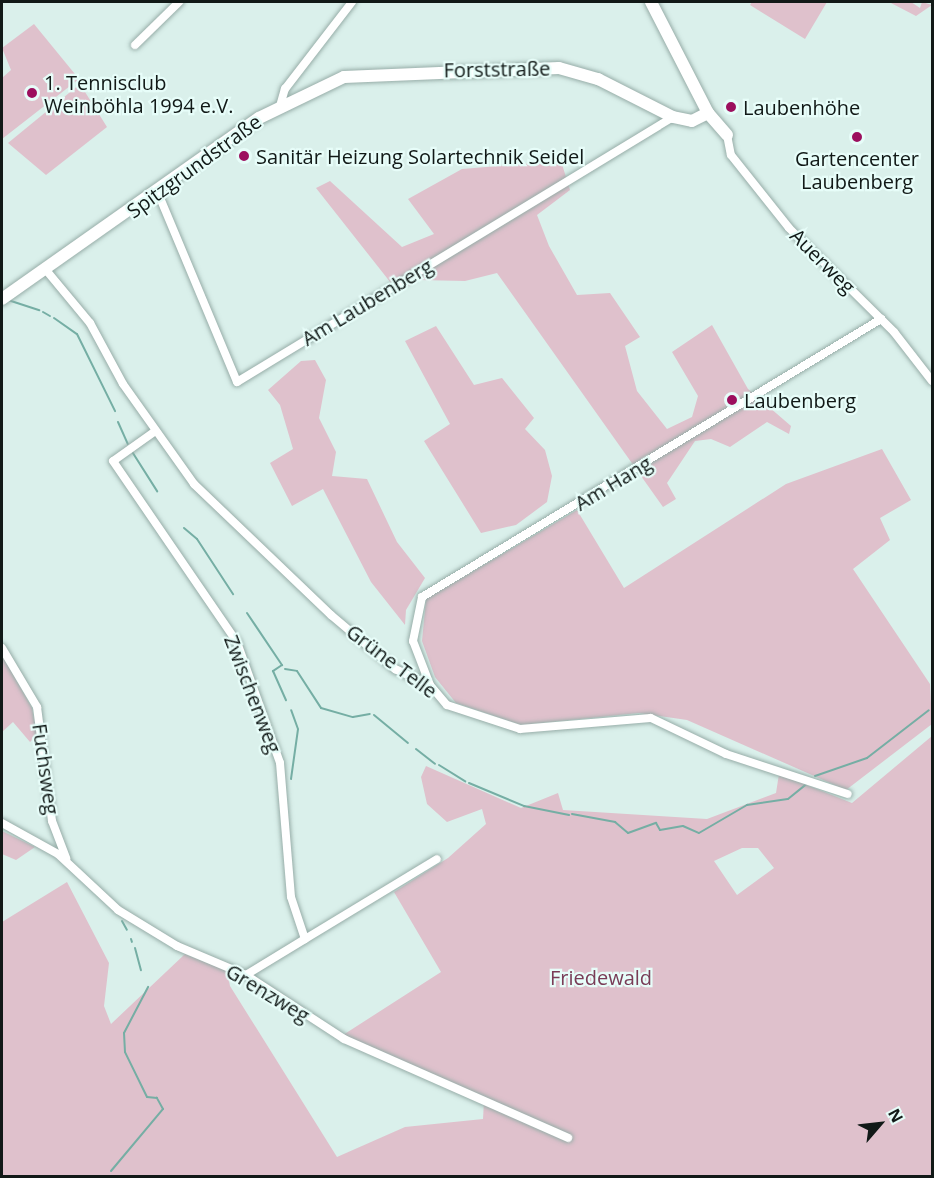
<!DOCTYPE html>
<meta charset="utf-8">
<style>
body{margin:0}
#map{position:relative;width:934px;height:1178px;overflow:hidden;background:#daf0eb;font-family:"Open Sans",sans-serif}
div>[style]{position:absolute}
.green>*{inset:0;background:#dfc1cc}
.stream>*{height:2px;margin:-1px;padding:0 1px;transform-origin:1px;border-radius:1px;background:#75aea4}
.roads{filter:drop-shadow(0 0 2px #97ada8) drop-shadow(0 0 2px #97ada8)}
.street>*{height:8px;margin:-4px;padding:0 4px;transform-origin:4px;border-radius:4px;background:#fff}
.secondary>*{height:12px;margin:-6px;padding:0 6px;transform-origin:6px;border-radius:6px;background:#fff}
.dots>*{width:16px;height:16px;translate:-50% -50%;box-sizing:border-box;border:3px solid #e7fdf9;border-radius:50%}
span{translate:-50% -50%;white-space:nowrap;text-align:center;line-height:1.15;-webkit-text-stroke:4.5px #e7fdf9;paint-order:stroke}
.street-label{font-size:20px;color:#111917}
.poi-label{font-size:20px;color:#111917}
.left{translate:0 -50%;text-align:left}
.park-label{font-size:20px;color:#793c57}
.frame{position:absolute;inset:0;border:3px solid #111917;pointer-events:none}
.north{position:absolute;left:850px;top:1094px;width:60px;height:60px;-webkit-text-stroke:4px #e7fdf9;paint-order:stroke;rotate:62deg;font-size:16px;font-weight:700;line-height:24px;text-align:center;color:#111917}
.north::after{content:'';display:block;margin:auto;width:21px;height:27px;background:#111917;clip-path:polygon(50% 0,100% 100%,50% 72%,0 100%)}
</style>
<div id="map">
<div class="green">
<i style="clip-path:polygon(752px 2px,827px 2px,805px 39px,750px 5px)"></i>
<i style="clip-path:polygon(889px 2px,911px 2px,920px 8px,922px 2px,932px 5px,916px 16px)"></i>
<i style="clip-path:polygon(34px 24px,79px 79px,2px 139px,2px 78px,11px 70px,2px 48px)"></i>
<i style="clip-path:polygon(80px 84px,107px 127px,46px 175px,8px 143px)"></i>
<i style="clip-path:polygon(561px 161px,570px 190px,537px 215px,549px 246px,577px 295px,610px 293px,640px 337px,625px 346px,637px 391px,667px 429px,692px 417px,698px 396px,672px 352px,712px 325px,748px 389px,791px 426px,789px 434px,767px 422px,730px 447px,711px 439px,695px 441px,667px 483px,676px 499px,663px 507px,497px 273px,465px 281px,419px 280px,398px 292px,316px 188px,330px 181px,402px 247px,434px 234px,408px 199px,462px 169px)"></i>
<i style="clip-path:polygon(436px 326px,474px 385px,502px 378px,534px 418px,525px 429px,545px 450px,552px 476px,547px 502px,516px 525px,481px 533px,424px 441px,450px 424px,405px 341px)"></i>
<i style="clip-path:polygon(315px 360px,326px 380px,319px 418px,336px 452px,332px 476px,367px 479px,397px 542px,425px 578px,406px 610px,405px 625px,371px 582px,323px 489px,292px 506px,270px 463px,293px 449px,280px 405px,268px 390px,301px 361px)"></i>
<i style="clip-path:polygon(882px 449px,911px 500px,880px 518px,890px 540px,853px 569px,930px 684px,932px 724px,846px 790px,687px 720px,639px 713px,521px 725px,456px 703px,435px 677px,422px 641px,426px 599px,577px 510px,624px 588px,786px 484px)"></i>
<i style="clip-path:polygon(2px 655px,32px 708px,37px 735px,30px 742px,13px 722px,2px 732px)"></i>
<i style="clip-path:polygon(evenodd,932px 736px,932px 1176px,2px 1176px,2px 922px,67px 882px,109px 963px,104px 1006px,111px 1024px,185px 954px,227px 971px,230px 986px,337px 1157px,405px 1127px,483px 1119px,484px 1101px,343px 1035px,441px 972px,394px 892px,448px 858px,486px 824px,482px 809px,447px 822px,427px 804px,421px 777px,426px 766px,521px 808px,558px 793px,563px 810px,707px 819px,776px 793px,779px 774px,852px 803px,932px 736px,742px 848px,758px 848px,774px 868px,737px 895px,714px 861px,742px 848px)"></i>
<i style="clip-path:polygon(2px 831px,35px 847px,16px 860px,2px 854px)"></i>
</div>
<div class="stream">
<i style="left:8px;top:300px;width:33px;rotate:18deg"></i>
<i style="left:43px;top:312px;width:8px;rotate:30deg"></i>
<i style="left:54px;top:318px;width:28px;rotate:35deg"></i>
<i style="left:77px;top:334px;width:86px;rotate:63.7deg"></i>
<i style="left:118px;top:422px;width:24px;rotate:66deg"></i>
<i style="left:131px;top:450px;width:49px;rotate:57.6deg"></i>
<i style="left:184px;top:528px;width:17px;rotate:40deg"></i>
<i style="left:197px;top:539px;width:66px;rotate:56.8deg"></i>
<i style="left:247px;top:613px;width:63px;rotate:56.1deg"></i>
<i style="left:282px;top:665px;width:11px;rotate:146deg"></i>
<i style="left:273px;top:671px;width:32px;rotate:66deg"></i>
<i style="left:285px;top:669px;width:12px;rotate:9deg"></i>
<i style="left:297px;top:671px;width:44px;rotate:57deg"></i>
<i style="left:321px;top:708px;width:33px;rotate:16deg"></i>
<i style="left:353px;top:717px;width:17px;rotate:-10deg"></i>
<i style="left:374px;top:715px;width:44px;rotate:39.5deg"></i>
<i style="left:416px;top:749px;width:24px;rotate:38deg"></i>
<i style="left:439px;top:765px;width:31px;rotate:32deg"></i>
<i style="left:815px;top:776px;width:55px;rotate:-19.1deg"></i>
<i style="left:867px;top:758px;width:78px;rotate:-37.7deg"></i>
<i style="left:291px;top:779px;width:50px;rotate:-82deg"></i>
<i style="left:298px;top:729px;width:20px;rotate:-110deg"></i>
<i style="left:469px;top:783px;width:60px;rotate:22.7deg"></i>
<i style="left:524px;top:806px;width:46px;rotate:11.3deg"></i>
<i style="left:572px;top:814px;width:44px;rotate:10.5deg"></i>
<i style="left:615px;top:822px;width:17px;rotate:40deg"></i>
<i style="left:628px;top:833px;width:30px;rotate:-20deg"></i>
<i style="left:656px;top:823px;width:8px;rotate:60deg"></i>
<i style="left:660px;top:830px;width:23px;rotate:-10deg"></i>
<i style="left:683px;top:826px;width:17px;rotate:24deg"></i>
<i style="left:699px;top:833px;width:56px;rotate:-30.3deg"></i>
<i style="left:747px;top:805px;width:41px;rotate:-8.3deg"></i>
<i style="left:788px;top:799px;width:26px;rotate:-39deg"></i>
<i style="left:122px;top:921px;width:10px;rotate:61deg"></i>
<i style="left:131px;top:939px;width:3px;rotate:72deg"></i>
<i style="left:135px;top:948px;width:23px;rotate:75deg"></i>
<i style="left:111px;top:1171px;width:81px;rotate:-50deg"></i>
<i style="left:163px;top:1109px;width:13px;rotate:-119deg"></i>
<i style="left:157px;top:1098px;width:10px;rotate:-174deg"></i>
<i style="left:147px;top:1097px;width:50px;rotate:-116.1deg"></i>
<i style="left:125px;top:1052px;width:19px;rotate:-93deg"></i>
<i style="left:124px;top:1033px;width:52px;rotate:-62.4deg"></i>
</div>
<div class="roads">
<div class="street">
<i style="left:135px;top:45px;width:62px;rotate:-44.3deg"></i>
<i style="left:280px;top:106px;width:18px;rotate:-74deg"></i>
<i style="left:285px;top:89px;width:110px;rotate:-52.4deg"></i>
<i style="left:727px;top:135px;width:20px;rotate:79deg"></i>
<i style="left:731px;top:155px;width:93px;rotate:51.5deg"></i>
<i style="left:789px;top:228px;width:148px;rotate:44.7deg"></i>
<i style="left:894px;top:332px;width:62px;rotate:52.2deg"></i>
<i style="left:158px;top:193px;width:205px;rotate:67.3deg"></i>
<i style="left:237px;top:382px;width:510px;rotate:-31.29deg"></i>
<i style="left:46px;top:270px;width:69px;rotate:50.3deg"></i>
<i style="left:90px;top:323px;width:69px;rotate:61.6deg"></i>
<i style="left:123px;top:384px;width:123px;rotate:54.6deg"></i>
<i style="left:194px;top:484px;width:190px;rotate:43.7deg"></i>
<i style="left:331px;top:615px;width:84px;rotate:40.2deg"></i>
<i style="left:395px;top:669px;width:38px;rotate:25deg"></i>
<i style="left:430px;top:685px;width:26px;rotate:50deg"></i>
<i style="left:447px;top:705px;width:77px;rotate:18.2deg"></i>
<i style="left:520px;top:729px;width:131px;rotate:-4.8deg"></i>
<i style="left:651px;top:718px;width:83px;rotate:25.6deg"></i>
<i style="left:726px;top:754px;width:128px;rotate:18.2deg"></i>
<i style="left:154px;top:432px;width:50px;rotate:144.7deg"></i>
<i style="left:113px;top:461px;width:219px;rotate:55.6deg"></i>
<i style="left:237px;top:642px;width:128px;rotate:70.4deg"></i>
<i style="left:280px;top:763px;width:134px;rotate:85.3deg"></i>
<i style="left:291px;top:897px;width:44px;rotate:71.6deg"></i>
<i style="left:305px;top:939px;width:69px;rotate:148.6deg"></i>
<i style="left:2px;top:648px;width:69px;rotate:59.3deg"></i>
<i style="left:37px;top:707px;width:115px;rotate:82.5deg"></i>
<i style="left:52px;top:821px;width:40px;rotate:69deg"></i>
<i style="left:430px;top:685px;width:47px;rotate:-111.1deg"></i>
<i style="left:413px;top:641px;width:45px;rotate:-78.4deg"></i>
<i style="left:422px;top:597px;width:537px;rotate:-31.2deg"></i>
<i style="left:2px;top:823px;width:64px;rotate:29deg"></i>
<i style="left:58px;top:854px;width:82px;rotate:43deg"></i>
<i style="left:118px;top:910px;width:69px;rotate:31.4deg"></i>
<i style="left:177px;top:946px;width:75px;rotate:22.8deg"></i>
<i style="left:246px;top:975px;width:117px;rotate:33.1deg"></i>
<i style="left:344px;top:1039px;width:245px;rotate:23.8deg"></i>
<i style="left:305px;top:939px;width:154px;rotate:-31.2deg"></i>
</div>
<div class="secondary">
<i style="left:651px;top:2px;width:125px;rotate:62.8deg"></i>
<i style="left:708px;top:113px;width:29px;rotate:49deg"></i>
<i style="left:2px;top:299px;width:314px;rotate:-35.2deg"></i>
<i style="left:259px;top:118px;width:94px;rotate:-25.8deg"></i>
<i style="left:344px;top:77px;width:215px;rotate:-2.4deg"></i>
<i style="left:559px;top:68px;width:41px;rotate:15.8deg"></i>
<i style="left:598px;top:79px;width:84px;rotate:26.9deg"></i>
<i style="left:673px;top:117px;width:19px;rotate:12deg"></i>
<i style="left:692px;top:121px;width:18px;rotate:-27deg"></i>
</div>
</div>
<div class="dots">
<i style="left:32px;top:93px;background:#9c0f5e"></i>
<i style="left:731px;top:107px;background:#9c0f5e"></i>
<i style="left:857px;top:137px;background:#9c0f5e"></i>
<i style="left:244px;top:156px;background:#9c0f5e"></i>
<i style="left:732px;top:400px;background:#9c0f5e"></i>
</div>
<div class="street-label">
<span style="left:497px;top:69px;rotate:-1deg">Forststraße</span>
<span style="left:194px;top:166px;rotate:-36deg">Spitzgrundstraße</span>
<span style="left:823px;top:261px;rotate:45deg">Auerweg</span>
<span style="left:367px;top:302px;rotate:-31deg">Am Laubenberg</span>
<span style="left:613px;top:483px;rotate:-31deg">Am Hang</span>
<span style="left:392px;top:661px;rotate:37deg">Grüne Telle</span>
<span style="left:253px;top:694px;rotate:69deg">Zwischenweg</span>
<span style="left:46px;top:769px;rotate:82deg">Fuchsweg</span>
<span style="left:268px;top:993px;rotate:31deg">Grenzweg</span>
</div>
<div class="poi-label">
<span class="left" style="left:44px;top:94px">1. Tennisclub<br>Weinböhla 1994 e.V.</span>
<span class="left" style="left:743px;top:107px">Laubenhöhe</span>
<span class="left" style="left:256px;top:156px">Sanitär Heizung Solartechnik Seidel</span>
<span style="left:857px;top:170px">Gartencenter<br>Laubenberg</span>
<span class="left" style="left:744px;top:400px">Laubenberg</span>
</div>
<div class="park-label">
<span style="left:601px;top:977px">Friedewald</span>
</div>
<div class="frame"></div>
<div class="north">N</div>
</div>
